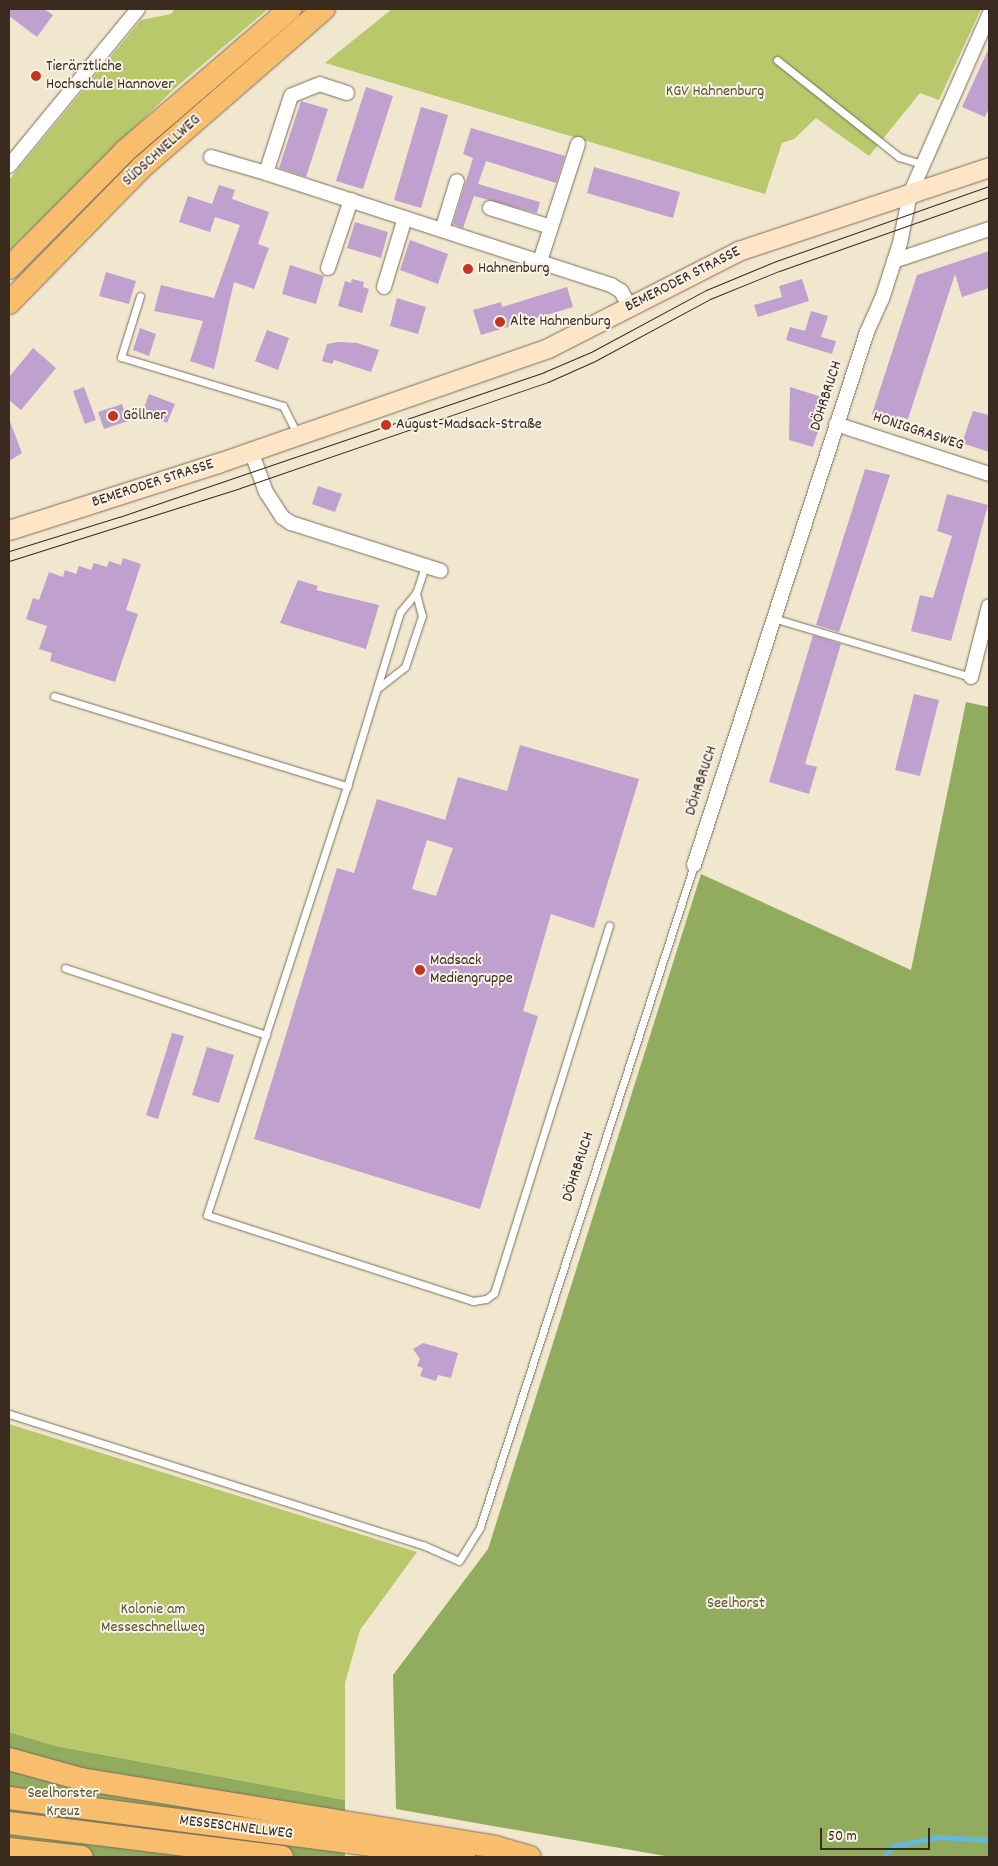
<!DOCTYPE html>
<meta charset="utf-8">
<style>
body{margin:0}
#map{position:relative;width:998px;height:1866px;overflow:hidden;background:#f1e7cf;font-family:Dekko,sans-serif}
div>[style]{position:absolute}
.green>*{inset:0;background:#b9c86b}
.forest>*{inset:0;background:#92ac5f}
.stream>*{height:4.5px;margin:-2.25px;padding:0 2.25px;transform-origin:2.25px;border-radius:2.25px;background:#60b9de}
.building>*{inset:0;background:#bfa0ce}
.roads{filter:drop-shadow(0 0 1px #7b6c5c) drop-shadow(0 0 1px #7b6c5c)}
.service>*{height:7px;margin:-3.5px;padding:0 3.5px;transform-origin:3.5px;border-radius:3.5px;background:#fff}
.minor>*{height:14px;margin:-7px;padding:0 7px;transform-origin:7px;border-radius:7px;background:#fff}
.secondary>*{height:19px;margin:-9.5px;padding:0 9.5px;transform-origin:9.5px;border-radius:9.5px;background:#fde5c5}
.trunk>*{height:22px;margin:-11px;padding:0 11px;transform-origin:11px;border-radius:11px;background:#f9be6d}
.tram>*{height:1px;margin:-0.5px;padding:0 0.5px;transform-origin:0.5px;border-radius:0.5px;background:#3b2a1e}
.dots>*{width:14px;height:14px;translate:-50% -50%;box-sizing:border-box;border:2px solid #f7f3e8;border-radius:50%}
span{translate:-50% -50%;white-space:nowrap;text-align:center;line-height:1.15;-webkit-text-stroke:4px #f7f3e8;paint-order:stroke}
.poi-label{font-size:16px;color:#3b2a1e}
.left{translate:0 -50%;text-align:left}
.park-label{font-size:16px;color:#5a5231}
.street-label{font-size:16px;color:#3b2a1e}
.frame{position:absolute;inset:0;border:10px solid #3b2a1e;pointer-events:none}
.scale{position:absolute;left:820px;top:1828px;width:110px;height:22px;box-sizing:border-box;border:2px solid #3b2a1e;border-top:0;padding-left:6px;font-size:15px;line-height:18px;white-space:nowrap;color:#3b2a1e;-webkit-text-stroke:4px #f7f3e8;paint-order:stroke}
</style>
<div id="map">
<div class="green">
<i style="clip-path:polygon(175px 9px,268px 9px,175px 88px,9px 251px,9px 180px,141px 20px,171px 14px)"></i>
<i style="clip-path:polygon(392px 9px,981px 9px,939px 100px,920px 93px,869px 156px,816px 118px,794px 139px,782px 143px,765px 194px,325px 63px)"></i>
<i style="clip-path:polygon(9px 1424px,417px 1552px,360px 1630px,345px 1683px,345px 1800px,56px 1746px,9px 1732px)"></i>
</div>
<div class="forest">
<i style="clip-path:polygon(966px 702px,989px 707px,989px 1857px,671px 1857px,396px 1809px,393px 1675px,488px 1549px,701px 874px,911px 970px)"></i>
<i style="clip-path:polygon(9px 1732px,56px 1746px,345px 1800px,345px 1857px,9px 1857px)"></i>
</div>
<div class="stream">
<i style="left:884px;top:1857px;width:14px;rotate:-51deg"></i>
<i style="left:893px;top:1846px;width:47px;rotate:-11.1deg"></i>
<i style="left:939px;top:1837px;width:50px;rotate:3.4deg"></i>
</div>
<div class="building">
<i style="clip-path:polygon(9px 9px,44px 9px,53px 15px,37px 37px,9px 16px)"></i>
<i style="clip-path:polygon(989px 48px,989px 108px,985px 117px,962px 107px)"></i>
<i style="clip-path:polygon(366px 87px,393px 96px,363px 189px,336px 181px)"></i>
<i style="clip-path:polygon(301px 101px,328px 109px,306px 177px,279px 168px)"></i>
<i style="clip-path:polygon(421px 107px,448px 115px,421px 208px,394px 200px)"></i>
<i style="clip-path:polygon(471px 128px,565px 156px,556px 183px,486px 161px,478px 184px,540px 202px,537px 213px,474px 196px,463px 228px,453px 224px,473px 158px,463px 154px)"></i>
<i style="clip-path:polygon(594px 167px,680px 192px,673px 218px,587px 193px)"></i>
<i style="clip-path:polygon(219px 185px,235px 190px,232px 199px,269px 212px,258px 244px,269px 248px,254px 289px,234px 282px,214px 369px,190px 361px,203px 321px,154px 311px,161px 285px,214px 298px,240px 225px,215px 217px,210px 232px,179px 222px,188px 196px,212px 204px)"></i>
<i style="clip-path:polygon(355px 222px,388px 232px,381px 258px,347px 248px)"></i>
<i style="clip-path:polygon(410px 240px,448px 254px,438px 284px,400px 270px)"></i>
<i style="clip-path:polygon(989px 251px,989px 288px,962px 297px,955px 274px,908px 419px,897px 416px,895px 422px,872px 414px,917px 275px)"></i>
<i style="clip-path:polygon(290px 265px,324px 276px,316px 304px,282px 294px)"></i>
<i style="clip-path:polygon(106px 272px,136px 281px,129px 304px,99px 296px)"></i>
<i style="clip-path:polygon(352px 279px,364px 282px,363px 287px,369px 289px,362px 313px,338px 306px,345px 281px,351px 283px)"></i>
<i style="clip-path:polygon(802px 279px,809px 301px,758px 317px,754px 305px,782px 297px,779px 286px)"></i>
<i style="clip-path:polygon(567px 287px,573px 307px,481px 335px,473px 310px,501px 302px,502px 307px)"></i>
<i style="clip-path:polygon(397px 298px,426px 307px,418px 334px,390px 326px)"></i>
<i style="clip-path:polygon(811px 311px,828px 316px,821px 337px,836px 341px,832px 354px,786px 340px,790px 327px,805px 331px)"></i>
<i style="clip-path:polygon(140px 328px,156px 334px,149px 356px,133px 350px)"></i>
<i style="clip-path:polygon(267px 330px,289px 338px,278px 370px,255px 361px)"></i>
<i style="clip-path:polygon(338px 342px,357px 343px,379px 350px,371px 372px,334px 360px,332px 364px,322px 361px,327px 344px)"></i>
<i style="clip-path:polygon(33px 348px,56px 368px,21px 410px,9px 400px,9px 377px)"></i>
<i style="clip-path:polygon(84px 387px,96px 420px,85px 424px,73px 391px)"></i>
<i style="clip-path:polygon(790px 387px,828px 399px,813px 447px,789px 440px)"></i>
<i style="clip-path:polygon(149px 394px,175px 404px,167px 423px,142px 413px)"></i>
<i style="clip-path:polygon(122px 404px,128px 421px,104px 429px,98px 412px)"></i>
<i style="clip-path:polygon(973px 411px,989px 415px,989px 452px,962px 443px)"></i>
<i style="clip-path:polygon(9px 419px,22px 453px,9px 461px)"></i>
<i style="clip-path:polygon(865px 469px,890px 475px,839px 632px,816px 625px)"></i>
<i style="clip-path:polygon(318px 486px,342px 494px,335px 512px,312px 504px)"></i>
<i style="clip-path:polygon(947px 494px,988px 505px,951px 641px,911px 631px,920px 595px,933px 598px,952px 536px,937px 531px)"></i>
<i style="clip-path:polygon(123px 558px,141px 564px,126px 610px,138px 614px,115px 682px,50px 661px,52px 653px,39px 649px,47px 626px,26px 619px,33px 598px,39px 600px,49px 572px,63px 577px,65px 570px,76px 574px,79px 566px,91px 570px,94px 563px,107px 567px,109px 561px,121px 565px)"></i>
<i style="clip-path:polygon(298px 580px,318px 586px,316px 590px,379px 605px,366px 649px,280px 623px)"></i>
<i style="clip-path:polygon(813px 635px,841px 644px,805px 764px,817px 767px,809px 794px,769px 782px)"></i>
<i style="clip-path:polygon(914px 694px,939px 700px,920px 776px,895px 770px)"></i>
<i style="clip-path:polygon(evenodd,520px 745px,639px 779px,594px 928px,551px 914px,523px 1011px,538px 1016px,480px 1209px,254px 1139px,337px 868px,354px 873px,377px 799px,445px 820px,458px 777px,507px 791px,520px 745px,427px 840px,453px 848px,436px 896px,412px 889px,427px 840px)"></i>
<i style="clip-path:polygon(172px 1033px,184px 1036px,158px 1119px,146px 1115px)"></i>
<i style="clip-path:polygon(207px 1047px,234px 1055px,219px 1103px,192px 1095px)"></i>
<i style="clip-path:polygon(423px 1343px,458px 1353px,451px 1378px,438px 1375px,436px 1381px,420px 1376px,423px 1368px,417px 1366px,420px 1359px,413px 1349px)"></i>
</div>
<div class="roads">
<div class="service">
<i style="left:777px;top:60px;width:156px;rotate:38.5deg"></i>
<i style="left:899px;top:157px;width:24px;rotate:17deg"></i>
<i style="left:140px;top:296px;width:64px;rotate:107.3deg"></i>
<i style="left:121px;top:357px;width:169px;rotate:16.8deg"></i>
<i style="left:283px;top:406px;width:31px;rotate:63deg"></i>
<i style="left:425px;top:566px;width:28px;rotate:108deg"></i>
<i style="left:416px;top:593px;width:25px;rotate:130deg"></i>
<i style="left:400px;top:612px;width:182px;rotate:106.9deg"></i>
<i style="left:347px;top:786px;width:451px;rotate:108.1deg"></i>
<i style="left:207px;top:1215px;width:280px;rotate:17.9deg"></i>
<i style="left:473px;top:1301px;width:13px;rotate:-9deg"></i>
<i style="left:486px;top:1299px;width:10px;rotate:-37deg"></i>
<i style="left:494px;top:1293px;width:385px;rotate:-72.6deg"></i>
<i style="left:773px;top:618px;width:207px;rotate:16.6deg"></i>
<i style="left:378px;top:688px;width:34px;rotate:-38deg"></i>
<i style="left:405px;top:667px;width:54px;rotate:-71.6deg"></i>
<i style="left:422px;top:616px;width:24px;rotate:-105deg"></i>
<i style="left:54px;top:696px;width:307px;rotate:17.1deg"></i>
<i style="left:65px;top:968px;width:212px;rotate:18.4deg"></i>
<i style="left:9px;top:1414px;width:434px;rotate:17.6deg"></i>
<i style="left:423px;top:1545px;width:39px;rotate:24deg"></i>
<i style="left:459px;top:1561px;width:40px;rotate:-58deg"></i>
<i style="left:480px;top:1527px;width:696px;rotate:-72.09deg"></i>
</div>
<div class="minor">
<i style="left:347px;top:93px;width:28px;rotate:-162deg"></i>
<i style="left:320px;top:84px;width:31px;rotate:158deg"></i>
<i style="left:291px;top:96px;width:81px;rotate:108deg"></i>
<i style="left:266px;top:173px;width:363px;rotate:18deg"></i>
<i style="left:611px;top:285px;width:12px;rotate:31deg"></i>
<i style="left:621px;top:291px;width:18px;rotate:61deg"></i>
<i style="left:211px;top:157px;width:57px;rotate:16.2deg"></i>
<i style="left:9px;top:166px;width:203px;rotate:-50.6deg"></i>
<i style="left:490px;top:208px;width:64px;rotate:17.3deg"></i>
<i style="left:442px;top:230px;width:51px;rotate:-73deg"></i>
<i style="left:540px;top:261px;width:123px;rotate:-72deg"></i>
<i style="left:894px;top:261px;width:100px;rotate:-18.6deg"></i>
<i style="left:328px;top:268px;width:72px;rotate:-71.3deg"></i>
<i style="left:384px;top:287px;width:72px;rotate:-73.1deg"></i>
<i style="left:836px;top:424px;width:161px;rotate:18.1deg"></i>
<i style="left:251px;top:451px;width:44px;rotate:69.9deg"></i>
<i style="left:266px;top:492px;width:30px;rotate:57deg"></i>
<i style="left:282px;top:517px;width:11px;rotate:34deg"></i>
<i style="left:291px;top:523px;width:157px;rotate:17.7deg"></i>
<i style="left:971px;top:677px;width:73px;rotate:-75.8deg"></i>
<i style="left:694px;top:865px;width:560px;rotate:-72.02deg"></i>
<i style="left:867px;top:332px;width:36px;rotate:-66deg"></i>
<i style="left:882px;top:299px;width:59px;rotate:-72.2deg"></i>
<i style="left:900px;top:243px;width:50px;rotate:-78.5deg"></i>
<i style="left:910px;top:194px;width:196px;rotate:-66.2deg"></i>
</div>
<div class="secondary">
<i style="left:9px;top:530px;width:219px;rotate:-17.8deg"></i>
<i style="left:218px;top:463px;width:349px;rotate:-19.2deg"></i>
<i style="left:548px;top:348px;width:213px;rotate:-27deg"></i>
<i style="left:738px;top:251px;width:265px;rotate:-18.5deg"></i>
</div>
<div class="trunk">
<i style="left:9px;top:268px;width:165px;rotate:-45.2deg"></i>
<i style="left:125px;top:151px;width:218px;rotate:-40.7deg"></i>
<i style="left:9px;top:303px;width:190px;rotate:-45.6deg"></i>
<i style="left:142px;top:167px;width:241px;rotate:-41deg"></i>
<i style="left:9px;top:1759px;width:75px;rotate:15.5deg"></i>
<i style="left:81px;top:1779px;width:420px;rotate:9.3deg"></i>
<i style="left:495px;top:1847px;width:36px;rotate:16deg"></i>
<i style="left:9px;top:1798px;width:459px;rotate:7.4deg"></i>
<i style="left:9px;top:1823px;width:275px;rotate:7.1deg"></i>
<i style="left:9px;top:1849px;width:73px;rotate:6.3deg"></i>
</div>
</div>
<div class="tram">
<i style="left:9px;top:551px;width:115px;rotate:-17.2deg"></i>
<i style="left:119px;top:517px;width:449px;rotate:-18.8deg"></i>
<i style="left:544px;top:372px;width:51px;rotate:-23.1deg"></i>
<i style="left:591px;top:352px;width:131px;rotate:-28.3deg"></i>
<i style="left:706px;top:290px;width:76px;rotate:-22.5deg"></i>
<i style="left:776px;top:261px;width:226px;rotate:-19.4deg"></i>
<i style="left:9px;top:561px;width:242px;rotate:-17.5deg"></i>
<i style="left:240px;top:488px;width:326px;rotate:-19deg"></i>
<i style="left:548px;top:382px;width:51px;rotate:-24.1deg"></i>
<i style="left:595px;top:361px;width:131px;rotate:-28.3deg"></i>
<i style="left:710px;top:299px;width:74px;rotate:-22.1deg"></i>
<i style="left:779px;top:271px;width:223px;rotate:-19.4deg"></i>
</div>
<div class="dots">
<i style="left:36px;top:76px;background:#c8321e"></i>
<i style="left:468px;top:269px;background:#c8321e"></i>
<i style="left:500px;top:322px;background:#c8321e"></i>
<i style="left:113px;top:416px;background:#c8321e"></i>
<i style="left:386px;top:425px;background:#c8321e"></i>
<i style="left:420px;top:970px;background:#c8321e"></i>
</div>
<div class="poi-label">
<span class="left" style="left:46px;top:76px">Tierärztliche<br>Hochschule Hannover</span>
<span class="left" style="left:478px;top:269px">Hahnenburg</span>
<span class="left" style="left:510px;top:322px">Alte Hahnenburg</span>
<span class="left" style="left:123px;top:416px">Göllner</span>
<span class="left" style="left:396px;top:425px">August-Madsack-Straße</span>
<span class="left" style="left:430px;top:970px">Madsack<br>Mediengruppe</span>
</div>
<div class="park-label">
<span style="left:715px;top:92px">KGV Hahnenburg</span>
<span style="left:736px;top:1604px">Seelhorst</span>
<span style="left:153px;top:1619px">Kolonie am<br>Messeschnellweg</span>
<span style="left:63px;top:1803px">Seelhorster<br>Kreuz</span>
</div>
<div class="street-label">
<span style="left:162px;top:151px;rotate:-42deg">SÜDSCHNELLWEG</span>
<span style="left:683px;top:280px;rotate:-27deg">BEMERODER STRASSE</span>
<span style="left:827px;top:396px;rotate:-72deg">DÖHRBRUCH</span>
<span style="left:918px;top:432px;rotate:18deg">HONIGGRASWEG</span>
<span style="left:153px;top:484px;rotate:-18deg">BEMERODER STRASSE</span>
<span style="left:702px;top:781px;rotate:-72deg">DÖHRBRUCH</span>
<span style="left:579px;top:1167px;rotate:-72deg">DÖHRBRUCH</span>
<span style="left:236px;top:1828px;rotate:7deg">MESSESCHNELLWEG</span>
</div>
<div class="frame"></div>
<div class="scale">50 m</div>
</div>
